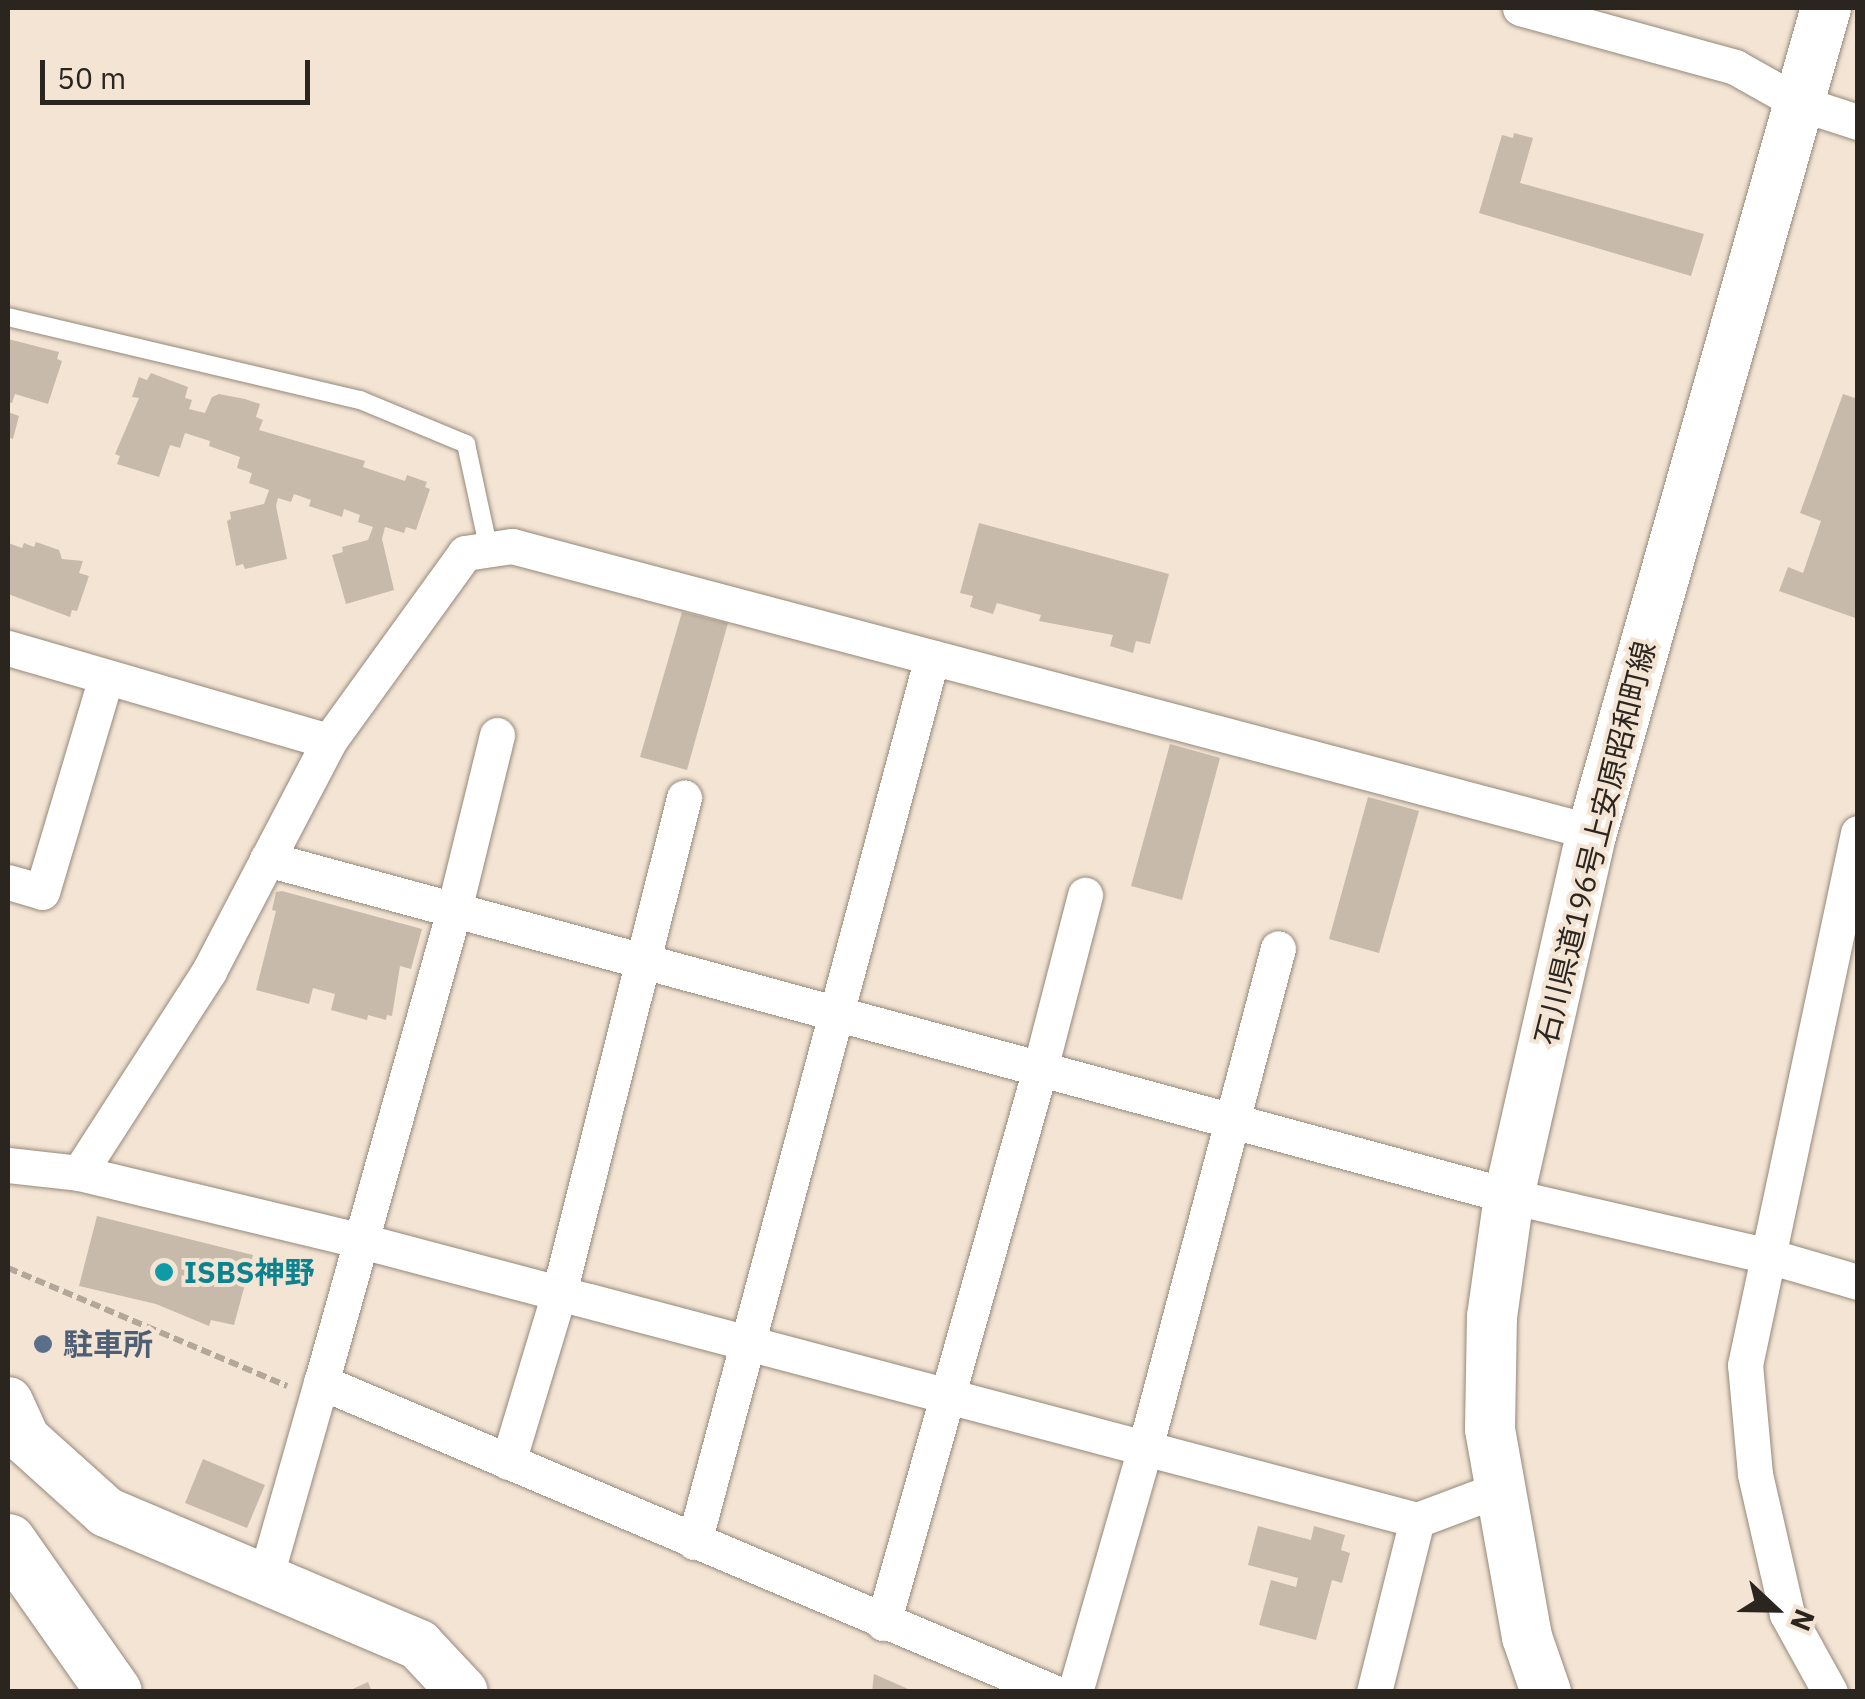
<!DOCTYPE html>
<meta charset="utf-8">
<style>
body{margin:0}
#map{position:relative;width:1865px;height:1699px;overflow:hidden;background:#f3e4d4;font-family:"IBM Plex Sans","Noto Sans JP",sans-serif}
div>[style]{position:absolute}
.building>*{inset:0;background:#c8baaa}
.path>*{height:6px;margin-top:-3px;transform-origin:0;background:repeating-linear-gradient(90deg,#b3a79a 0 10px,transparent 0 15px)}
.roads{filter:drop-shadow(0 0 2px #96897a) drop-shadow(0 0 2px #96897a)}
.lane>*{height:18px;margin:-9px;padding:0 9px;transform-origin:9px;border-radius:9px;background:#fff}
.street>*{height:35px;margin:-17.5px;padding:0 17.5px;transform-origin:17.5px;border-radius:17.5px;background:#fff}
.secondary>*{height:50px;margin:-25px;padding:0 25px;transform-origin:25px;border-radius:25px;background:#fff}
.highway>*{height:55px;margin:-27.5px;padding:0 27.5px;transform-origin:27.5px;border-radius:27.5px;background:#fff}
.dots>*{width:28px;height:28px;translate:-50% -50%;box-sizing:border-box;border:5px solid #f3e4d4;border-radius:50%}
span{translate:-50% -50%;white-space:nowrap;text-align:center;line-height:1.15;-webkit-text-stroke:8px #f3e4d4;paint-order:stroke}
.street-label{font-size:30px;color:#2b251f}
.culture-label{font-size:30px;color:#0d838f;font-weight:700}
.left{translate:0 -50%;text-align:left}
.service-label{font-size:30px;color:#4e5e75;font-weight:700}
.frame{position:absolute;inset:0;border:10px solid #2b251f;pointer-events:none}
.north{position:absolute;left:1725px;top:1559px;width:100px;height:100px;-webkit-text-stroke:8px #f3e4d4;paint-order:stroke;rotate:112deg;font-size:28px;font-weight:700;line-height:40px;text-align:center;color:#2b251f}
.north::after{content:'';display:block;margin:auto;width:35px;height:45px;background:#2b251f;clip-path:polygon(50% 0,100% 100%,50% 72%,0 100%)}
.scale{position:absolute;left:40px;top:60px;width:270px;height:45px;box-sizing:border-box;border:5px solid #2b251f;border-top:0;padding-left:12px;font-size:30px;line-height:35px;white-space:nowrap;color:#2b251f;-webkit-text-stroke:8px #f3e4d4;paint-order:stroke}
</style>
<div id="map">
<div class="building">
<i style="clip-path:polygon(1514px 133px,1533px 138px,1520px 183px,1704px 234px,1691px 276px,1479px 213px,1502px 135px,1513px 138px)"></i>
<i style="clip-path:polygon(8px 339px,59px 352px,57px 359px,62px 361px,48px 404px,15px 394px,12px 403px,8px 402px)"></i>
<i style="clip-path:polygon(151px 373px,188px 387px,185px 398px,192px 400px,189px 409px,205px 413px,212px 397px,219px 394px,245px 399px,260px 404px,256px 417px,263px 420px,259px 430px,365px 461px,363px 467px,405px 481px,407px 475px,427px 482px,425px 487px,430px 489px,416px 530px,406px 527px,404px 533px,385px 527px,382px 539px,394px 590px,346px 604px,332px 555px,343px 552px,342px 547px,368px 540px,373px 527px,358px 522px,360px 515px,344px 509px,342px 517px,309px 506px,311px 500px,294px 494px,291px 502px,278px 498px,276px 506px,287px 559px,245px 569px,243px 564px,236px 566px,227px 521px,231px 519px,230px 512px,264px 504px,269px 490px,249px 483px,252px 473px,237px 468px,240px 457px,209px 446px,210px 441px,185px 433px,180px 448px,170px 445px,159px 477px,117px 464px,120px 456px,115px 454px,139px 398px,132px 397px,139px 377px,147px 380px)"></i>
<i style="clip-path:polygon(1843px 394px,1858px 399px,1858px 619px,1779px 591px,1788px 567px,1803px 573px,1821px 521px,1800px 513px)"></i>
<i style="clip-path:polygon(8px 412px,19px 416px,13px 439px,8px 437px)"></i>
<i style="clip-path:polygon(979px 523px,1169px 574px,1150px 644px,1136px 641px,1133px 653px,1110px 646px,1113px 635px,1039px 621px,1041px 615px,997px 603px,993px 614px,970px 607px,973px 596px,960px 593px)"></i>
<i style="clip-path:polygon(36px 542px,59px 550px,62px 559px,83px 561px,79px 573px,89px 576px,77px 611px,72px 610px,70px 617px,8px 594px,8px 543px,22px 548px,24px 543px,34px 547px)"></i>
<i style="clip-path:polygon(682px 612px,728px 623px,687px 770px,640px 757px)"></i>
<i style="clip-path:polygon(1170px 744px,1220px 758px,1182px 900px,1131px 886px)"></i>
<i style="clip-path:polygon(1368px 797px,1419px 811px,1379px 953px,1329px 939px)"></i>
<i style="clip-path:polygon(282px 891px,422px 929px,411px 969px,400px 966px,392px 1016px,387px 1015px,386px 1020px,368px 1015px,367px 1020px,331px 1010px,335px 994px,313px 988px,309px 1004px,256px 990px,276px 911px,272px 910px,276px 892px)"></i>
<i style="clip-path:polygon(97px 1216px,253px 1255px,234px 1325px,211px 1320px,209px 1326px,156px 1304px,79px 1286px)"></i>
<i style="clip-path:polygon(203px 1459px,265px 1485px,247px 1528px,185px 1503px)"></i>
<i style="clip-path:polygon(1258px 1526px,1311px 1540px,1314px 1526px,1345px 1535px,1341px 1550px,1350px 1553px,1342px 1583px,1332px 1580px,1316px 1640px,1259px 1625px,1271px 1580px,1296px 1587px,1298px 1578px,1248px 1565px)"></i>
<i style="clip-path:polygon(874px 1674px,915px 1692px,872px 1692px)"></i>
<i style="clip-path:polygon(368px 1682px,372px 1692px,346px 1692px)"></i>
</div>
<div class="path">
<i style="left:8px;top:1268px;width:303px;rotate:22.9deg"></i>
</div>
<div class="roads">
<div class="lane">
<i style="left:8px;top:317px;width:362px;rotate:13.3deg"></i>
<i style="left:360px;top:400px;width:115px;rotate:22.5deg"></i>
<i style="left:466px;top:444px;width:108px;rotate:77.8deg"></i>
</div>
<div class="street">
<i style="left:1520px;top:8px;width:223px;rotate:15.3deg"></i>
<i style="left:1735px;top:67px;width:73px;rotate:29.4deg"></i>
<i style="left:1799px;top:103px;width:62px;rotate:17.9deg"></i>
<i style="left:8px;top:648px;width:334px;rotate:16.2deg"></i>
<i style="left:329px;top:741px;width:232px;rotate:-54.1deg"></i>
<i style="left:465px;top:553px;width:48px;rotate:-8.5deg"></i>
<i style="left:512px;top:546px;width:1117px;rotate:14.83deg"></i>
<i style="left:497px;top:735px;width:180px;rotate:103.8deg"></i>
<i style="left:454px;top:910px;width:490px;rotate:105.7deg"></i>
<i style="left:321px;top:1382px;width:795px;rotate:22.95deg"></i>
<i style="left:267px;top:859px;width:1287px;rotate:15.18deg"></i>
<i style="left:1509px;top:1196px;width:263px;rotate:13deg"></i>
<i style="left:1765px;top:1255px;width:97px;rotate:16.2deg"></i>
<i style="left:8px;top:882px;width:35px;rotate:16deg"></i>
<i style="left:42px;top:892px;width:224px;rotate:-73.4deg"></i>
<i style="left:8px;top:1165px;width:71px;rotate:6.4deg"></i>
<i style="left:79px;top:1173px;width:287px;rotate:13.5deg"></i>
<i style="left:358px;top:1240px;width:1095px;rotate:14.81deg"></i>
<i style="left:1417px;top:1520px;width:91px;rotate:-20.6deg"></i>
<i style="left:79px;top:1173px;width:240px;rotate:-57.2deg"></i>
<i style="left:209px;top:971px;width:259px;rotate:-62.4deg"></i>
<i style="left:508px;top:1462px;width:177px;rotate:-73.2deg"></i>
<i style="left:559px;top:1293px;width:511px;rotate:-75.83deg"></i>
<i style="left:694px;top:1542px;width:916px;rotate:-74.95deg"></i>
<i style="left:265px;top:1579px;width:205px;rotate:-74.1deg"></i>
<i style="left:883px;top:1623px;width:576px;rotate:-74.18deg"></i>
<i style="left:1040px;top:1069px;width:180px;rotate:-75.5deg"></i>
<i style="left:1075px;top:1692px;width:254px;rotate:-74deg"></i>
<i style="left:1145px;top:1448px;width:517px;rotate:-75.1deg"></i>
<i style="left:1374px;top:1692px;width:177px;rotate:-76deg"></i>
<i style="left:1830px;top:1692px;width:89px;rotate:-118.9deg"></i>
<i style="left:1787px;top:1614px;width:144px;rotate:-102.9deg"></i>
<i style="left:1755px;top:1474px;width:109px;rotate:-95.2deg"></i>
<i style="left:1745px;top:1365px;width:544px;rotate:-78.01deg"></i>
</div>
<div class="secondary">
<i style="left:8px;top:1402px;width:41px;rotate:65.3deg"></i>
<i style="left:25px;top:1439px;width:109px;rotate:42deg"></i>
<i style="left:106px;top:1512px;width:340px;rotate:23deg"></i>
<i style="left:419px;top:1645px;width:64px;rotate:46.9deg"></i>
<i style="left:1546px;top:1692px;width:58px;rotate:-109.1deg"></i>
<i style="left:1527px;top:1637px;width:211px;rotate:-100.1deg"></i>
<i style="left:1490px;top:1429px;width:112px;rotate:-89deg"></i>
<i style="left:1492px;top:1317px;width:122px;rotate:-82deg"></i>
<i style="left:1509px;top:1196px;width:373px;rotate:-77.2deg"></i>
<i style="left:1592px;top:832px;width:857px;rotate:-74.15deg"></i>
</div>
<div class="highway">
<i style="left:8px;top:1541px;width:184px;rotate:54.9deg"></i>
</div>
</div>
<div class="dots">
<i style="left:164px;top:1272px;background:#0f9aa8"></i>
<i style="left:43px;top:1344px;background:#5c6f8a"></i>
</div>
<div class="street-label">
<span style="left:1595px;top:843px;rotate:-76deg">石川県道196号上安原昭和町線</span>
</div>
<div class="culture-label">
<span class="left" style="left:184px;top:1272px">ISBS神野</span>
</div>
<div class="service-label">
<span class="left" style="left:63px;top:1344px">駐車所</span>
</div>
<div class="frame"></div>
<div class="north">N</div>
<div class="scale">50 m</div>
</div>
